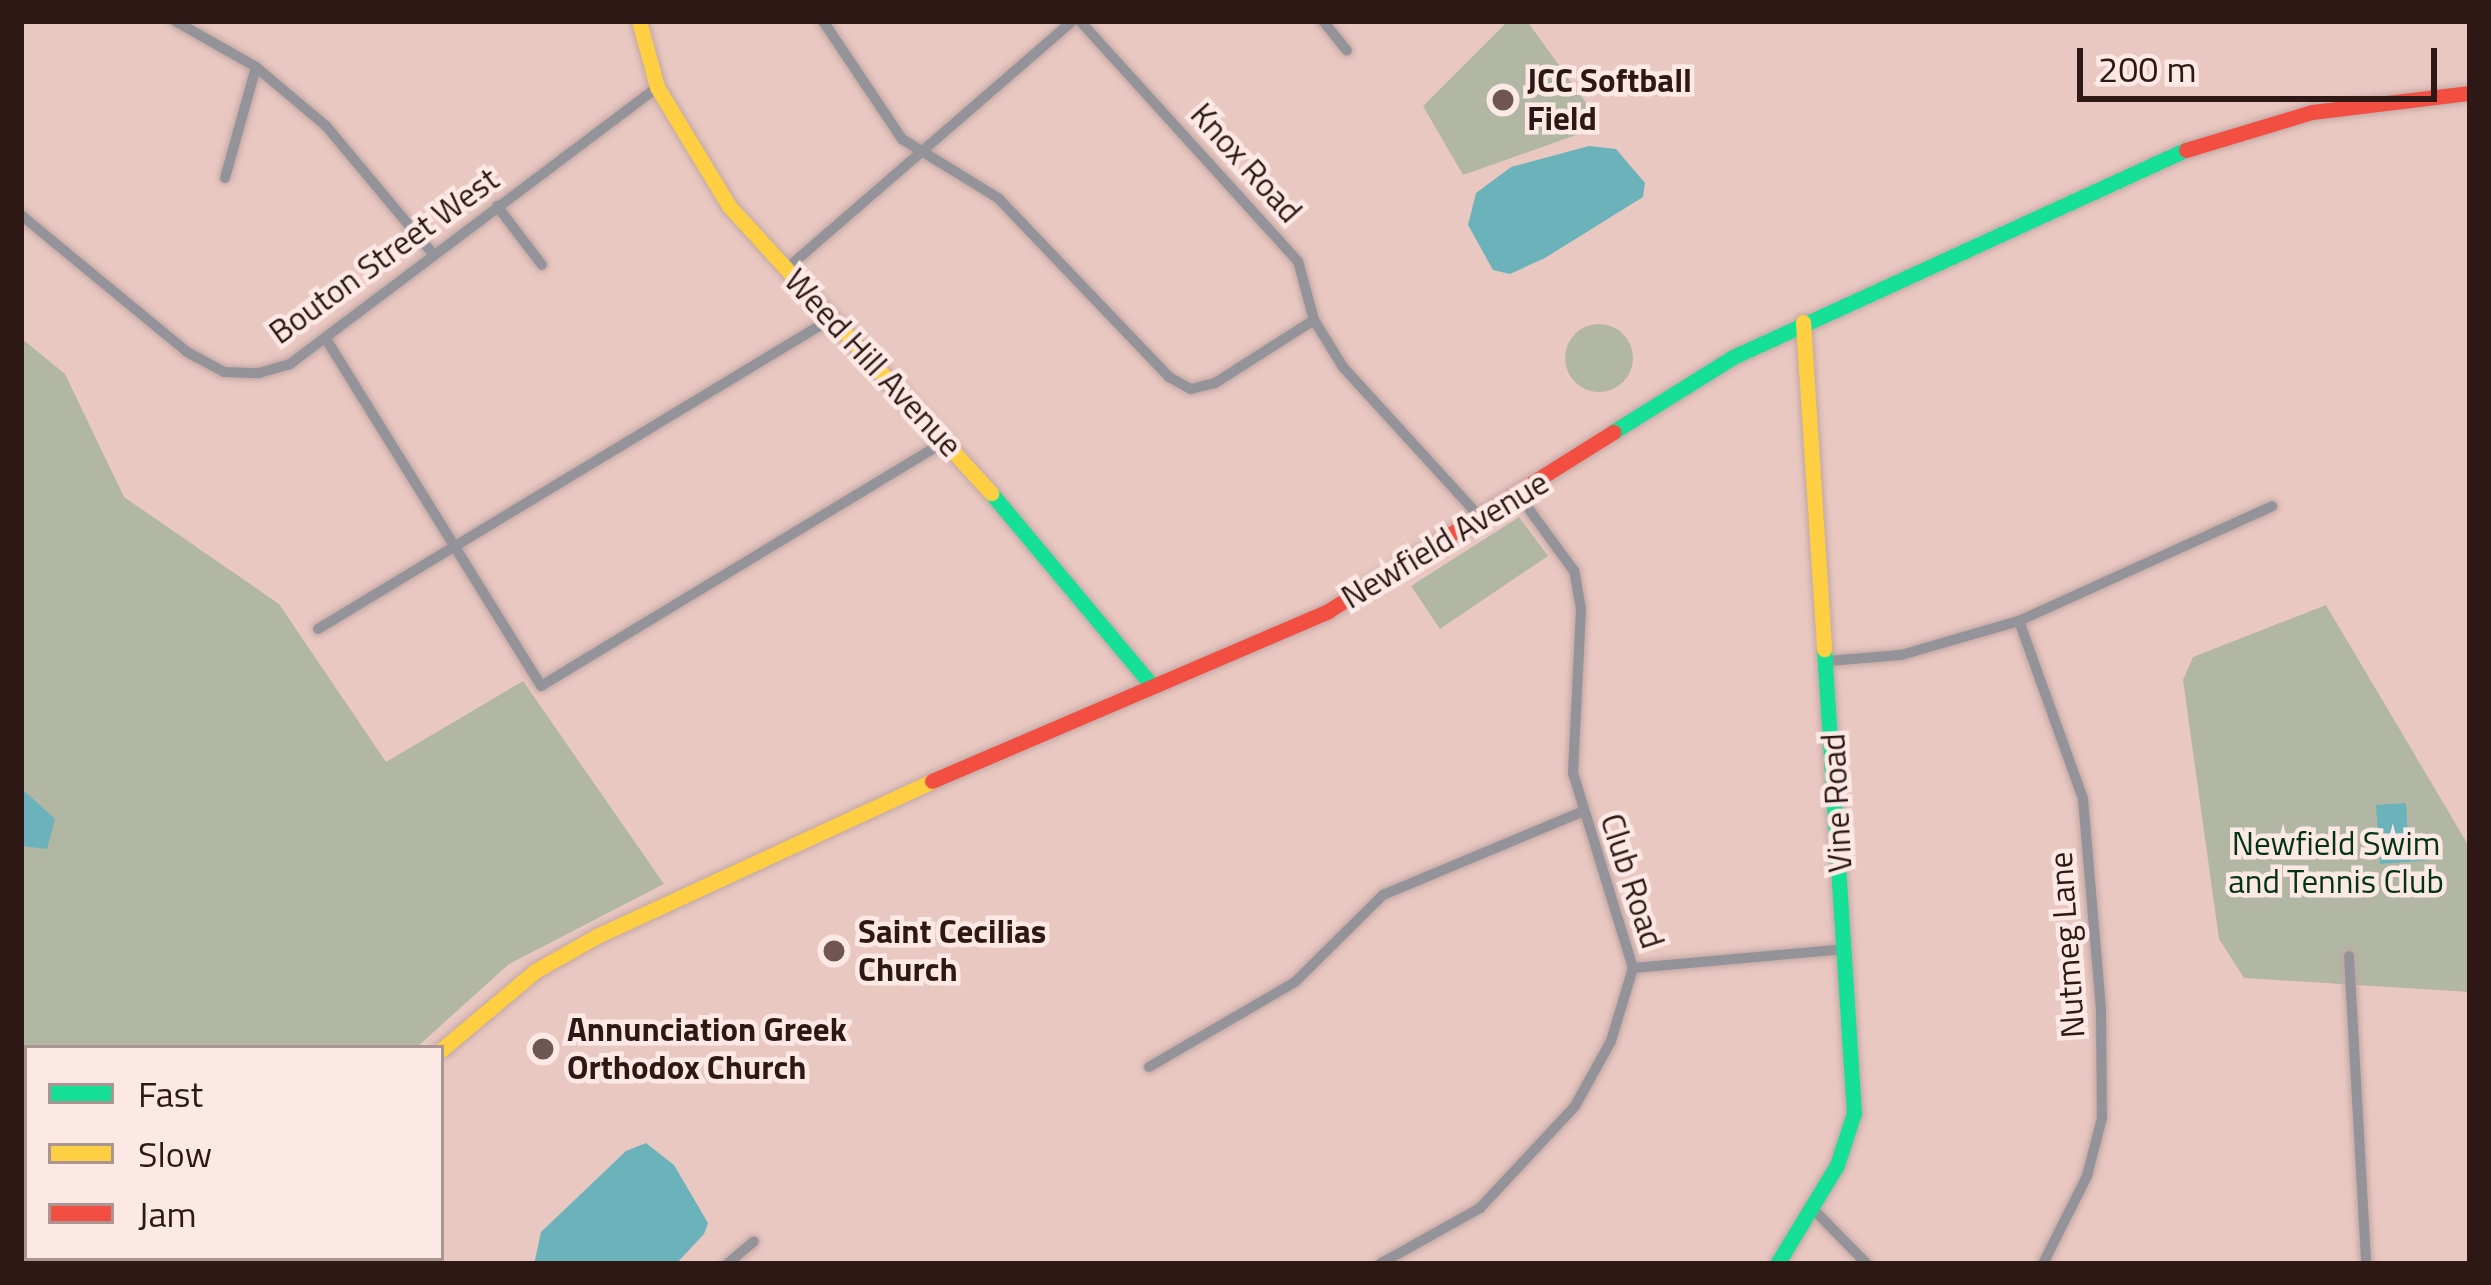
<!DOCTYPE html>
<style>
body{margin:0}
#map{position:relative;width:2491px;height:1285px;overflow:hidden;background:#eac8c2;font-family:"Titillium Web",sans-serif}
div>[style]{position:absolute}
.green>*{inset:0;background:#b2b7a3}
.round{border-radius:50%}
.water>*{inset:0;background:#6cb2bb}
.roads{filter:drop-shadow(0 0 3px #c1a7a3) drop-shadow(0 0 3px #c1a7a3)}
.street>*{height:10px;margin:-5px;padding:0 5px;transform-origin:5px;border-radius:5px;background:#95939a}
.fast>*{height:15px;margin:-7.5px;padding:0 7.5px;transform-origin:7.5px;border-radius:7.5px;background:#16e098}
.slow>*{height:15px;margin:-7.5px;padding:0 7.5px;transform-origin:7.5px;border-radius:7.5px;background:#ffcf43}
.jam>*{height:15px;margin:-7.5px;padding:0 7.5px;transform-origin:7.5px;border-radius:7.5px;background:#f24e42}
.dots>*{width:33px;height:33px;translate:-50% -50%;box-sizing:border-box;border:6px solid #fce9e5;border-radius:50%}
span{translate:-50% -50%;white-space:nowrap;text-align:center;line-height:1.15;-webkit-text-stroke:9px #fce9e5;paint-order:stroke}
.poi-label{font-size:33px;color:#2e1815;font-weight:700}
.left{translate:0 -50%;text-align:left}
.street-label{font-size:33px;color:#2e1815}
.park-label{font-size:33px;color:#023412}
.frame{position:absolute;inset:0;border:24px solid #2e1815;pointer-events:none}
.legend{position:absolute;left:24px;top:1045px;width:420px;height:216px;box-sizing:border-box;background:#fce9e5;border:3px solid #aa9592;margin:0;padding:15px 21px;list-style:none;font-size:36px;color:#2e1815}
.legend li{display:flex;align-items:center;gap:24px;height:60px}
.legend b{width:60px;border:3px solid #aa9592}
.scale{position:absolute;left:2077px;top:48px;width:360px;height:54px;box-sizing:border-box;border:6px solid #2e1815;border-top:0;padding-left:15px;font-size:36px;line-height:42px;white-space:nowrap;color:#2e1815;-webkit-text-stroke:9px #fce9e5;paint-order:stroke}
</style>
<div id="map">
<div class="green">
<i style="clip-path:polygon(1508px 21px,1527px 21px,1597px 118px,1593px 129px,1463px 175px,1423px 106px)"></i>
<i class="round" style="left:1565px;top:324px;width:68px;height:68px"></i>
<i style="clip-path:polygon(21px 338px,65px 374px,124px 497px,279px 604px,386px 762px,523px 681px,664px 884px,509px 964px,416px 1048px,27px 1048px,27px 1258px,184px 1258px,178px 1264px,21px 1264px)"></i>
<i style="clip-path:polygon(1519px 517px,1548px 556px,1440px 629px,1411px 586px)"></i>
<i style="clip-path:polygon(2326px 605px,2470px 848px,2470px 992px,2244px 978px,2219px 939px,2183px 680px,2193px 657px)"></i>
</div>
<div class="water">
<i style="clip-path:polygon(1589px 146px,1616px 149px,1645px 183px,1643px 197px,1545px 258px,1510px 274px,1493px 270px,1468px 225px,1476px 193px,1511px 167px)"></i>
<i style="clip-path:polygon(21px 788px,55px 819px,47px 849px,21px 846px)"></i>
<i style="clip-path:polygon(2406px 803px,2408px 836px,2429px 838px,2430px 860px,2380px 864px,2376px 805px)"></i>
<i style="clip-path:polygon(646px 1143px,674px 1165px,708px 1223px,704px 1234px,676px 1264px,534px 1264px,541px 1232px,626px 1151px)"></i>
</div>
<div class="roads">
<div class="street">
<i style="left:175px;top:21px;width:93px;rotate:29.6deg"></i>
<i style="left:256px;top:67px;width:92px;rotate:40.1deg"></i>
<i style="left:326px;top:126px;width:168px;rotate:50.1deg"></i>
<i style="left:823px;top:21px;width:142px;rotate:56.2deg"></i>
<i style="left:902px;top:139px;width:113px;rotate:31.6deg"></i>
<i style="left:998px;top:198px;width:248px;rotate:46.3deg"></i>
<i style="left:1169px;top:377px;width:25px;rotate:29deg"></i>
<i style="left:1191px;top:389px;width:25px;rotate:-14deg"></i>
<i style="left:1215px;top:383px;width:117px;rotate:-32.5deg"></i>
<i style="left:1080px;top:21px;width:324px;rotate:47.8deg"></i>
<i style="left:1298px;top:261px;width:61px;rotate:74.8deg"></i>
<i style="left:1314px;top:320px;width:55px;rotate:58.3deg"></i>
<i style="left:1343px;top:367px;width:205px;rotate:47.6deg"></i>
<i style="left:1323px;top:21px;width:38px;rotate:51deg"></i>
<i style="left:225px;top:178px;width:115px;rotate:-74.4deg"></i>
<i style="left:497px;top:206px;width:74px;rotate:52.7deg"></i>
<i style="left:21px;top:215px;width:215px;rotate:39.5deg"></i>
<i style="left:187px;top:352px;width:42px;rotate:28.4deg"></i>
<i style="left:224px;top:372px;width:35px;rotate:2deg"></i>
<i style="left:259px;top:373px;width:32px;rotate:-16deg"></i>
<i style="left:290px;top:364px;width:460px;rotate:-37deg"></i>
<i style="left:785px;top:270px;width:380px;rotate:-40.9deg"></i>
<i style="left:326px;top:339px;width:408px;rotate:58.2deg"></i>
<i style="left:541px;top:686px;width:475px;rotate:-31.2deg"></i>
<i style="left:2019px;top:621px;width:189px;rotate:70.2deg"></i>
<i style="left:2083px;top:799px;width:212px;rotate:85.1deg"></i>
<i style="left:2101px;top:1010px;width:108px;rotate:89.5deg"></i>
<i style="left:2102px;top:1118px;width:60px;rotate:104.5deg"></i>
<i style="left:2087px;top:1176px;width:98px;rotate:116.6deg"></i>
<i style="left:318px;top:629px;width:597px;rotate:-31.16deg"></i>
<i style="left:1828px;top:661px;width:73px;rotate:-4.7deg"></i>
<i style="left:1901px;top:655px;width:123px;rotate:-16.1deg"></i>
<i style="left:2019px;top:621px;width:278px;rotate:-24.4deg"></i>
<i style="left:2349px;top:956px;width:308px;rotate:86.8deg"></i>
<i style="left:1633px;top:968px;width:213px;rotate:-5.1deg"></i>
<i style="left:1149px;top:1067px;width:169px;rotate:-30.2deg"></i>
<i style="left:1295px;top:982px;width:124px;rotate:-44.7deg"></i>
<i style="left:1383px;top:895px;width:215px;rotate:-22.7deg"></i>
<i style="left:1812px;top:1208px;width:78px;rotate:45.5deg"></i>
<i style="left:727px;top:1264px;width:35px;rotate:-40deg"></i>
<i style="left:1380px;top:1264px;width:115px;rotate:-29.2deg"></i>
<i style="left:1480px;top:1208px;width:139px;rotate:-47deg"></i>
<i style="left:1575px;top:1106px;width:74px;rotate:-61deg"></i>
<i style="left:1611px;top:1041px;width:76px;rotate:-73.2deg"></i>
<i style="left:1633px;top:968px;width:204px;rotate:-107.1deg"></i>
<i style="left:1573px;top:773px;width:164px;rotate:-87.2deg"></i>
<i style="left:1581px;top:609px;width:39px;rotate:-100deg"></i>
<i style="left:1574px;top:571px;width:92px;rotate:-126.1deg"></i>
</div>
<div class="fast">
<i style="left:1613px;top:432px;width:142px;rotate:-32deg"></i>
<i style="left:1733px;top:357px;width:498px;rotate:-24.6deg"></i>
<i style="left:991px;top:493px;width:245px;rotate:50.1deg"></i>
<i style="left:210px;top:1264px;width:9px;rotate:-41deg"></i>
<i style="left:1777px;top:1264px;width:116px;rotate:-58.8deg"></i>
<i style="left:1837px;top:1165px;width:55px;rotate:-71.9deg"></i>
<i style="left:1854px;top:1113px;width:465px;rotate:-93.7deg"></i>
</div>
<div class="slow">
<i style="left:639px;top:21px;width:68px;rotate:74.7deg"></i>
<i style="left:657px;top:87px;width:139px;rotate:58.8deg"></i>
<i style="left:729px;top:206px;width:389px;rotate:47.6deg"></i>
<i style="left:1803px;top:322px;width:328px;rotate:86.3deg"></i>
<i style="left:441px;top:1050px;width:123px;rotate:-40deg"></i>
<i style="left:535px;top:971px;width:71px;rotate:-29.4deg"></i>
<i style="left:597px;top:936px;width:369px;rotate:-24.8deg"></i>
</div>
<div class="jam">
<i style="left:2186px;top:150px;width:132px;rotate:-16.8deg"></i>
<i style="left:2312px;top:112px;width:159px;rotate:-6.9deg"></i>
<i style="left:932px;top:781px;width:431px;rotate:-23.2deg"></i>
<i style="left:1328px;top:611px;width:337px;rotate:-32.1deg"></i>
</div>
</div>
<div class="dots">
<i style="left:1503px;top:100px;background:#705652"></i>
<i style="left:834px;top:951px;background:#705652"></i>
<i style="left:543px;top:1049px;background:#705652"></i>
</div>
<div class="poi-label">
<span class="left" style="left:1527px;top:100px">JCC Softball<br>Field</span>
<span class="left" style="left:858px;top:951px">Saint Cecilias<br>Church</span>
<span class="left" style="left:567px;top:1049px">Annunciation Greek<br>Orthodox Church</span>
</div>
<div class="street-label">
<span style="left:1246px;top:163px;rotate:48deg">Knox Road</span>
<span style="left:384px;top:256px;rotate:-36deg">Bouton Street West</span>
<span style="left:873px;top:363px;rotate:47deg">Weed Hill Avenue</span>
<span style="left:1445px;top:540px;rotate:-31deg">Newfield Avenue</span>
<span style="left:1837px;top:803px;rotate:-93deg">Vine Road</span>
<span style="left:1632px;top:881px;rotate:72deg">Club Road</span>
<span style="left:2067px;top:945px;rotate:-94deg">Nutmeg Lane</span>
</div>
<div class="park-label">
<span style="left:2336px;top:863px">Newfield Swim<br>and Tennis Club</span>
</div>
<div class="frame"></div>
<ul class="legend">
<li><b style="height:15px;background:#16e098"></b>Fast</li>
<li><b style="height:15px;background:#ffcf43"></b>Slow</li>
<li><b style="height:15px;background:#f24e42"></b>Jam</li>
</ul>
<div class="scale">200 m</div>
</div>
